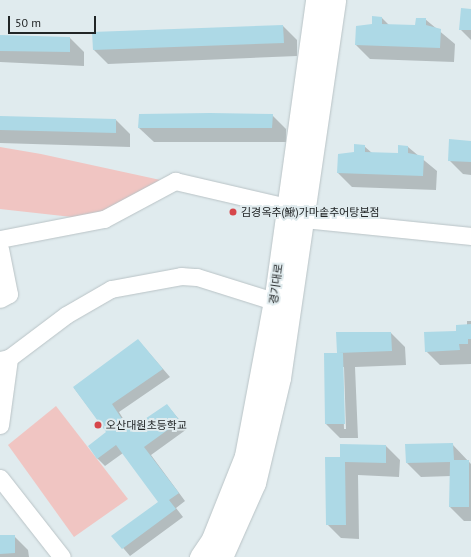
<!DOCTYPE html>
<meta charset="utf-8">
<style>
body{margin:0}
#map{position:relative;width:471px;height:557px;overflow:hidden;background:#e0ebee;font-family:"PT Sans","Noto Sans KR",sans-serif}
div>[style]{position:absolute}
.green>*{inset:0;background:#f0c5c2}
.shadow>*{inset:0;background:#0003}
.building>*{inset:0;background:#add9e6}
.roads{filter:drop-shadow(0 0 1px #b9c3c6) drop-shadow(0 0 1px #b9c3c6)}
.minor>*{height:17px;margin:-8.5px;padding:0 8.5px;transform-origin:8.5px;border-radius:8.5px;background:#fff}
.major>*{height:21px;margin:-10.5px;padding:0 10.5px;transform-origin:10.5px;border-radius:10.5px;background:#fff}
.dots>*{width:11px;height:11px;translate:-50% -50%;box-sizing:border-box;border:2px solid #e0ebee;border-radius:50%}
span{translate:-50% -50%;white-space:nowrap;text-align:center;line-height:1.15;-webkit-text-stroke:4px #e0ebee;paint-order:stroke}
.poi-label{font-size:11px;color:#212526}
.left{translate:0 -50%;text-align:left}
.street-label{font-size:11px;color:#212526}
.scale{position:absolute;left:8px;top:16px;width:88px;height:18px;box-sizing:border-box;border:2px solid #212526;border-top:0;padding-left:5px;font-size:12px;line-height:14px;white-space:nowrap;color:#212526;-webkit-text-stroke:3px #e0ebee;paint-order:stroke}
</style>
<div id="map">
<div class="green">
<i style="clip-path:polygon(0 147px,41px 154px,165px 181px,107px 214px,81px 218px,0 209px)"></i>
<i style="clip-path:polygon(56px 406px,128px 499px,74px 537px,8px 445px)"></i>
</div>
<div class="shadow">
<i style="clip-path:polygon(471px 10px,471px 40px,460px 29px)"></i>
<i style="clip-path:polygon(382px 18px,389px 25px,416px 26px,425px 19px,455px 44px,454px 62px,370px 59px,356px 45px)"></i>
<i style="clip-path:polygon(283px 26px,297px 40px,297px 56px,108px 64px,94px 50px,93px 33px)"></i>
<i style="clip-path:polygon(0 36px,70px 38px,84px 52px,84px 66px,0 62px)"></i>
<i style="clip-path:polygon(272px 115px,286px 129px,286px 142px,154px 142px,139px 128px)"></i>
<i style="clip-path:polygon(0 117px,116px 120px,130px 134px,130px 147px,0 143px)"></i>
<i style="clip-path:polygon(471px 142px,471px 175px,463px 174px,449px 160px)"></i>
<i style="clip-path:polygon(364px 146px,372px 153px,399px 154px,408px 147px,437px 171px,436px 190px,352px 187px,338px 173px)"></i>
<i style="clip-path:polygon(467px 321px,471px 321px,471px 364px,440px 365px,426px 351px,467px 325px)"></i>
<i style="clip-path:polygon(evenodd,337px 333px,391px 333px,405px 347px,406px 365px,355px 367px,358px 438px,340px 438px,326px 424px,338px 354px,337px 333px,342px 367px,344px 367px,346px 429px,344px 429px,342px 367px)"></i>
<i style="clip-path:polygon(138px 340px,170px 377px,119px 412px,127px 425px,136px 426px,167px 405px,187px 429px,151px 455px,185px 501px,176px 508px,183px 517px,130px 556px,113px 536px,159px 502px,123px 453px,105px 466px,97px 458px,107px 432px,74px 388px)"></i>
<i style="clip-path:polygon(452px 444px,471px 464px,471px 521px,464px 521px,450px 507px,451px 476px,421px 477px,407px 463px)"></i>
<i style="clip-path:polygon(386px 446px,400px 460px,399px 477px,358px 475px,359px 539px,341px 538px,327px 524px,341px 458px)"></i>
<i style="clip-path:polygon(0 536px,14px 536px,28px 550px,29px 557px,0 557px)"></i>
</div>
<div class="building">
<i style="clip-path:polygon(461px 8px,471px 9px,471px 30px,459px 30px)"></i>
<i style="clip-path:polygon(372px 16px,382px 17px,382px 24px,415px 25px,416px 18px,426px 18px,426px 25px,441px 29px,440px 48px,355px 45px,356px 26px,372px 24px)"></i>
<i style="clip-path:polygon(283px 25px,284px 43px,93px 50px,92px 32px)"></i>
<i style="clip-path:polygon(0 35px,70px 37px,70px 52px,0 51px)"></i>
<i style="clip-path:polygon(210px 113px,273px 114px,272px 128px,138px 128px,139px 114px)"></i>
<i style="clip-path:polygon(0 116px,116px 119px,116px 133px,0 130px)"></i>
<i style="clip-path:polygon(449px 139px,471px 141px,471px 162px,448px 161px)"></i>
<i style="clip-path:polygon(354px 144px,365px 145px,365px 152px,398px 153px,398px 145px,408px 146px,408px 153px,424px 156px,423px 176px,337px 173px,338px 154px,354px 152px)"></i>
<i style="clip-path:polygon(471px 324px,471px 339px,468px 339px,468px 344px,459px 344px,460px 350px,425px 352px,424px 332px,456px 331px,456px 325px)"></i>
<i style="clip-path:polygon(336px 332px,391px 332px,392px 351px,338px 353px,343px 353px,345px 424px,325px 424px,324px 353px,337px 353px)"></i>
<i style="clip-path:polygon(138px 339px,163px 369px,112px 404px,126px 425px,131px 420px,136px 425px,167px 404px,180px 421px,144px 447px,179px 493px,169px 500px,176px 509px,122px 549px,111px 536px,158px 502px,116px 445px,97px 459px,88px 446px,106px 432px,73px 387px)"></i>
<i style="clip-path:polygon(453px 443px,454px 460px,469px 460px,469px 507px,449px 507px,450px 462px,406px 463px,405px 444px)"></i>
<i style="clip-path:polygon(340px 444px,386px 445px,386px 463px,345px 462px,346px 525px,326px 525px,325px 457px,340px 457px)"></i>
<i style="clip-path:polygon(0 535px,15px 535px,15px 553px,0 554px)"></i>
</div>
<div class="roads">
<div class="minor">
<i style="left:0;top:239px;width:106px;rotate:-10.9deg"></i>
<i style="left:104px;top:219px;width:81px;rotate:-28.2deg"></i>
<i style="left:175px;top:181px;width:115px;rotate:13.1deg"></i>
<i style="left:287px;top:207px;width:21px;rotate:35deg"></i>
<i style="left:304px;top:219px;width:168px;rotate:5.8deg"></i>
<i style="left:0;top:249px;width:46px;rotate:78.7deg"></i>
<i style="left:9px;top:294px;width:10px;rotate:151deg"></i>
<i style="left:0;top:360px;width:9px;rotate:-13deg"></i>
<i style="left:9px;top:358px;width:71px;rotate:-37deg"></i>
<i style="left:66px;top:315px;width:52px;rotate:-30deg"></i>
<i style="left:111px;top:289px;width:71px;rotate:-10.5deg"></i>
<i style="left:181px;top:276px;width:16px;rotate:4deg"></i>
<i style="left:197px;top:277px;width:73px;rotate:17.4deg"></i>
<i style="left:267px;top:299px;width:19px;rotate:-32deg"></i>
<i style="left:0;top:425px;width:68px;rotate:-82.3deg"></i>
<i style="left:0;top:478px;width:100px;rotate:51.9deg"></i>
</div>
<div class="major">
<i style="left:200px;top:557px;width:22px;rotate:-56deg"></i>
<i style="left:212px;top:539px;width:89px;rotate:-68.3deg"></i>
<i style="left:245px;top:456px;width:163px;rotate:-79.4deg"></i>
<i style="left:275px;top:296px;width:299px;rotate:-82.1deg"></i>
<i style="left:222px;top:557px;width:81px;rotate:-66deg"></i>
<i style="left:255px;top:483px;width:108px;rotate:-76.6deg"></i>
<i style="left:280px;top:378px;width:382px;rotate:-81.7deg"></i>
</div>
</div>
<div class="dots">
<i style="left:233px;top:212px;background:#d6464a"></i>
<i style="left:98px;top:425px;background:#d6464a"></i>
</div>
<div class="poi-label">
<span class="left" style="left:241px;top:212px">김경옥추(鰍)가마솥추어탕본점</span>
<span class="left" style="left:106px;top:425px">오산대원초등학교</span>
</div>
<div class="street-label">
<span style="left:276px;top:284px;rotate:-82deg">경기대로</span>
</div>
<div class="scale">50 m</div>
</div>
